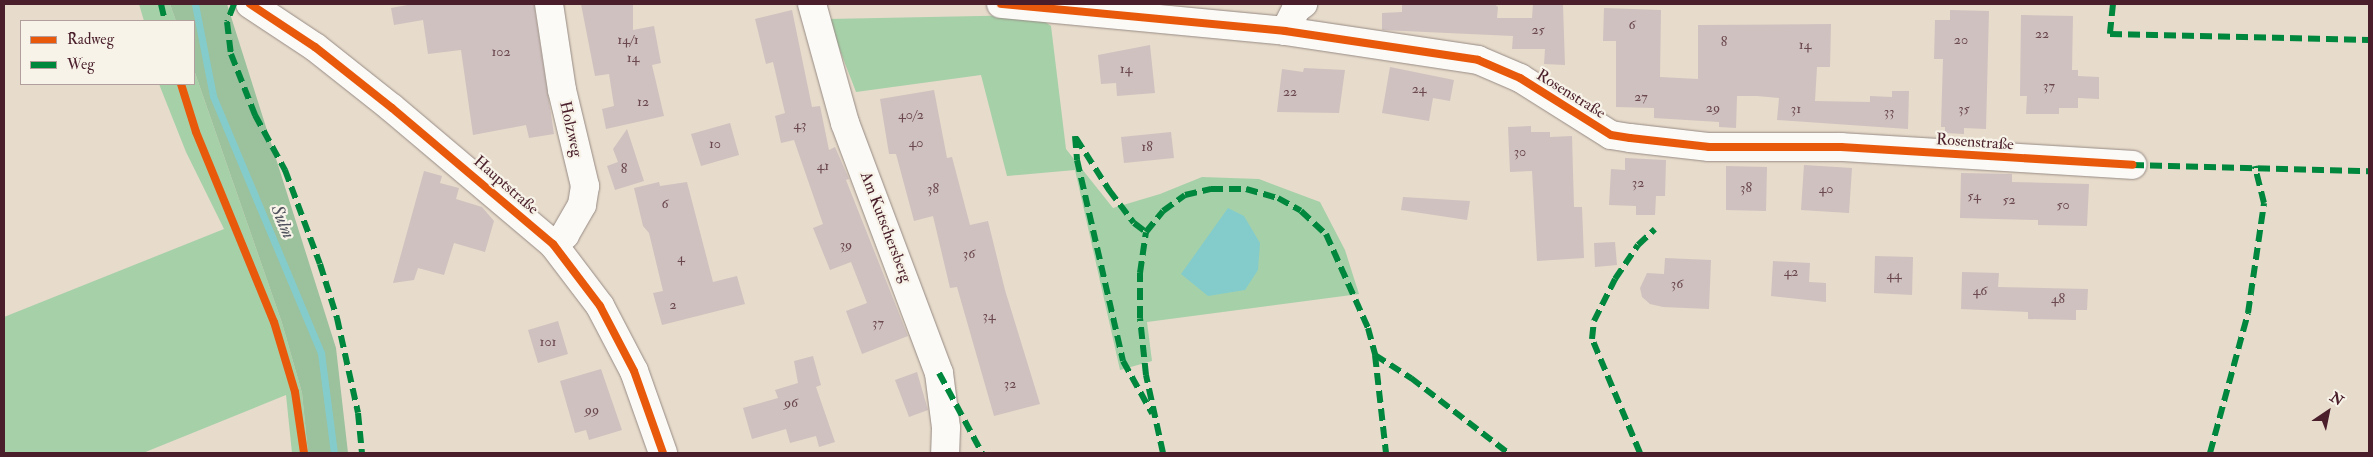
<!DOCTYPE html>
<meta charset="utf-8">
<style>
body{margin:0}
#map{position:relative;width:2373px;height:457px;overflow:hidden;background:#e7dbcb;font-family:"IM FELL Double Pica",serif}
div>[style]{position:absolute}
.green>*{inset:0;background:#a6d0a8}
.forest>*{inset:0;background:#9bc19d}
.water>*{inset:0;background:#84cccc}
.stream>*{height:7px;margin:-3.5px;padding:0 3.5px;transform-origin:3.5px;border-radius:3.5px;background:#84cccc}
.building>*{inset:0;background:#cfc1bf}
.roads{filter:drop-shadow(0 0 1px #978b84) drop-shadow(0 0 1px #978b84)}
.minor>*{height:28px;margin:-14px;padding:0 14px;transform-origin:14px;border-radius:14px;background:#fbfaf7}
.quiet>*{height:6px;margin-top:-3px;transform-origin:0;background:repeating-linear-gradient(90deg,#00873e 0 12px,transparent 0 18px)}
.cycleway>*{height:8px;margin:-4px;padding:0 4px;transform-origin:4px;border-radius:4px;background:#e8590c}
span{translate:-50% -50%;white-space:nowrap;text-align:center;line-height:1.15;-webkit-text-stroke:4.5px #f7f3e8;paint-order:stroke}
.number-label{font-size:14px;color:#6b4850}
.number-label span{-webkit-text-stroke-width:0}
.street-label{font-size:16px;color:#4a1f2b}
.water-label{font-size:18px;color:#4e515b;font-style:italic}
.frame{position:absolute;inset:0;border:5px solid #4a1f2b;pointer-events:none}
.legend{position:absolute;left:20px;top:20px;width:175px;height:65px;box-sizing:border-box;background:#f7f3e8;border:1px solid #b29e9c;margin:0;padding:6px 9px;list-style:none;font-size:15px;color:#4a1f2b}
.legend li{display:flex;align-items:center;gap:10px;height:25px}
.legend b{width:25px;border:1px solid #b29e9c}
.north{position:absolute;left:2303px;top:387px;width:50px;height:50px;-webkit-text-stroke:4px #f7f3e8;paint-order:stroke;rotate:34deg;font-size:14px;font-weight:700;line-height:20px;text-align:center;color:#4a1f2b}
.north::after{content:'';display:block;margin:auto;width:18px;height:22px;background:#4a1f2b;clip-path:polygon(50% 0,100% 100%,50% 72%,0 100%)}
</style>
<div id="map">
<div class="green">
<i style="clip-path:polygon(139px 4px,170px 4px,176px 21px,144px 21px)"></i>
<i style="clip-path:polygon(1035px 15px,1051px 26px,1066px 149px,1113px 208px,1160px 194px,1202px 177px,1259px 179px,1320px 202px,1345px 250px,1359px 294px,1147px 322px,1152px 361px,1120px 370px,1075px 170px,1007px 176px,981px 75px,856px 92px,828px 19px)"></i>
<i style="clip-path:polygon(194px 70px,282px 323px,302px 393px,308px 453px,292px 453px,286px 395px,143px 453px,4px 453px,4px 317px,224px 229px,186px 152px,159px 84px,194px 84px)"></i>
</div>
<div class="forest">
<i style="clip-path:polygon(170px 4px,227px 4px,336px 348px,348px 453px,308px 453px,302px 393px,282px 323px,194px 70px,194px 21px,176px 21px)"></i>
</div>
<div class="water">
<i style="clip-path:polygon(1228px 208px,1244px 216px,1260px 243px,1258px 270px,1245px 290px,1208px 296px,1181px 274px)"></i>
</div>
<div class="stream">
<i style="left:195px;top:4px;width:94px;rotate:78.9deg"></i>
<i style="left:213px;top:96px;width:279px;rotate:67.2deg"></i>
<i style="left:321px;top:353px;width:101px;rotate:82.6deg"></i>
</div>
<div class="building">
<i style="clip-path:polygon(413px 4px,534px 4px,554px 134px,529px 138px,526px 125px,473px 135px,461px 50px,428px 54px,423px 20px,394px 25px,391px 8px)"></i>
<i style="clip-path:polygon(581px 4px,633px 4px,633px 30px,654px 26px,661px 63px,652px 65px,664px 116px,606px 129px,602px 109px,614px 106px,609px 74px,595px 76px)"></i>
<i style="clip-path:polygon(1402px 4px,1494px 4px,1498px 7px,1497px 18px,1532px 18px,1533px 4px,1563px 5px,1565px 65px,1544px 64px,1545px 49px,1512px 49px,1513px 36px,1382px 30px,1382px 13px,1402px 12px)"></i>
<i style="clip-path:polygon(1604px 8px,1661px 10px,1660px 77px,1698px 79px,1698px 25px,1831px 24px,1830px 67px,1817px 67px,1815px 101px,1870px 102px,1870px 96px,1892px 97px,1892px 91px,1909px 91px,1908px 129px,1777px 120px,1779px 98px,1757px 96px,1737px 96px,1736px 128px,1719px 127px,1719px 122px,1654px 118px,1654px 108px,1616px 107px,1616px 41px,1603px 41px)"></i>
<i style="clip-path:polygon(792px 10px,812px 107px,820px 106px,829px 150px,835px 147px,849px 179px,846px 180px,908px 336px,862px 354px,846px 311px,867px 303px,851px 262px,830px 270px,813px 228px,823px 224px,794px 140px,781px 143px,775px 116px,785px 113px,773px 62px,766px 64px,755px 19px)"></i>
<i style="clip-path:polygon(1950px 10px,1989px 11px,1986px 129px,1964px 128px,1964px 134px,1945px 133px,1945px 127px,1941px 127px,1943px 59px,1934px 59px,1935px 20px,1950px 20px)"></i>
<i style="clip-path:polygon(2021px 15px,2073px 16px,2072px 70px,2078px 70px,2078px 76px,2099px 77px,2099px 99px,2078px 98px,2078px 108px,2059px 108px,2059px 114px,2026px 114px,2027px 96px,2020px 96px)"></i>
<i style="clip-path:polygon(1150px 45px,1155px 93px,1117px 96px,1116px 83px,1101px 84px,1098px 55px)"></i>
<i style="clip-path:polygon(1390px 67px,1454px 80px,1450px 101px,1433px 98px,1429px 121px,1382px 113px)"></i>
<i style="clip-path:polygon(1304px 68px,1345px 70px,1339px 113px,1277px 112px,1282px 69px,1303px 72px)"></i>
<i style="clip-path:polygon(934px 90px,947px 158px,952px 157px,970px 225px,988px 221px,1005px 290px,1040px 404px,994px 416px,957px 287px,950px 288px,933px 216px,914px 221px,896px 154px,889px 154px,880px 99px)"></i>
<i style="clip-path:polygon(730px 123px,739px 155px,701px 166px,691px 134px)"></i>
<i style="clip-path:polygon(1531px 126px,1531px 132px,1550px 132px,1550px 137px,1572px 136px,1574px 207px,1582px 207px,1584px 258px,1537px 261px,1532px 171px,1510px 172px,1508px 127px)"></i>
<i style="clip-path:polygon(627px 129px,644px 181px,615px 190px,607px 166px,618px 162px,613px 149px)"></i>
<i style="clip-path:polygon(1171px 132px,1174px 158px,1124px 163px,1121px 137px)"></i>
<i style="clip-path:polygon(1625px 158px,1666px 160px,1665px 196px,1656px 196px,1655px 215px,1636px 215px,1636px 206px,1609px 205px,1611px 169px,1625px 170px)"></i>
<i style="clip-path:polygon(1804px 165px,1852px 168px,1849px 213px,1801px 210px)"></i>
<i style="clip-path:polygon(1726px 166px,1767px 167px,1766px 211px,1726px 210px)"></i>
<i style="clip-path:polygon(424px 171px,442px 176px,440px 183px,459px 188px,456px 199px,482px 207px,494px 221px,485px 252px,454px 243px,444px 275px,418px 268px,414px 280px,393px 283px)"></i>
<i style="clip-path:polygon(1961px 173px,2012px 174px,2012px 182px,2089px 184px,2087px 226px,2038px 225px,2038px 220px,1960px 218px)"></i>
<i style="clip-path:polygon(659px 182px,660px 186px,687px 182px,713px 282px,737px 276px,745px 304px,662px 325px,653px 293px,663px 291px,649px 233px,643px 226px,634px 188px)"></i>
<i style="clip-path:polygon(1403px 197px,1470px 201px,1467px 220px,1401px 210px)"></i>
<i style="clip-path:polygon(1615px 242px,1617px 265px,1595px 267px,1594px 243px)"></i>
<i style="clip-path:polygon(1875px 256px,1913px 257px,1912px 295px,1874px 293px)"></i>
<i style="clip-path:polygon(1665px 258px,1711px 260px,1709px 309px,1663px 307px,1650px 304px,1642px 297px,1640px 288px,1647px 273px,1664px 274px)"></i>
<i style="clip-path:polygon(1773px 261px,1810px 263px,1809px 282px,1826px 283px,1826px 302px,1771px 296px)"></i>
<i style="clip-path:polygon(1962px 272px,1999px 273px,1998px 287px,2088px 289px,2087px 310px,2076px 310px,2076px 320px,2028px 319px,2028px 312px,1961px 309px)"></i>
<i style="clip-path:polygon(558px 321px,568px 354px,538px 363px,528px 330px)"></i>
<i style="clip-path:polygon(813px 356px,821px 385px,816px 387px,835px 442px,819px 447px,816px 436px,790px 443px,786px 429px,752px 439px,743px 408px,778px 398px,775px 390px,798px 383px,794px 361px)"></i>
<i style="clip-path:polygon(601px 369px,622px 430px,589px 440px,586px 430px,575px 433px,560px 381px)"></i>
<i style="clip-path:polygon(917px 372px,928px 410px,909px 417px,895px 380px)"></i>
</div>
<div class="roads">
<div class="minor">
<i style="left:250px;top:4px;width:78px;rotate:33.5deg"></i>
<i style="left:315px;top:47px;width:98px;rotate:38.4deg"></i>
<i style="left:392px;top:108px;width:211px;rotate:40.2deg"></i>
<i style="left:553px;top:244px;width:78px;rotate:52.8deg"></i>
<i style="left:600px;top:306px;width:73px;rotate:62.4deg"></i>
<i style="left:634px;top:371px;width:87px;rotate:70.5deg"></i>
<i style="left:549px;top:4px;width:87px;rotate:81.4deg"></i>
<i style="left:562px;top:90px;width:99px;rotate:76.5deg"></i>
<i style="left:585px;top:186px;width:19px;rotate:99deg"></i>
<i style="left:582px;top:205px;width:34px;rotate:120deg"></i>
<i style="left:565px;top:235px;width:15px;rotate:143deg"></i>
<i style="left:812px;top:4px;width:123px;rotate:74.5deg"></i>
<i style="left:845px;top:123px;width:267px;rotate:69.4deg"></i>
<i style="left:939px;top:373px;width:55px;rotate:82.7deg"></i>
<i style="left:946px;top:428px;width:25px;rotate:92deg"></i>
<i style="left:1001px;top:4px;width:285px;rotate:5.4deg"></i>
<i style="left:1285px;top:31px;width:195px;rotate:8.5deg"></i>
<i style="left:1478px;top:60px;width:46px;rotate:23.2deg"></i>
<i style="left:1520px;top:78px;width:107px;rotate:32.1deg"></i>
<i style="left:1611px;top:135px;width:19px;rotate:9deg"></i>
<i style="left:1630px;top:138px;width:80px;rotate:6.5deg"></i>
<i style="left:1709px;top:147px;width:132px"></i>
<i style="left:1841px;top:147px;width:292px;rotate:3.5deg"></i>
<i style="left:1285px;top:31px;width:25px;rotate:-63deg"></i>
<i style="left:1296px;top:9px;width:9px;rotate:-36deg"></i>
</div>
</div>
<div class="quiet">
<i style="left:161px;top:4px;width:17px;rotate:77deg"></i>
<i style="left:234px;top:4px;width:19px;rotate:111deg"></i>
<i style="left:227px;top:22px;width:32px;rotate:83deg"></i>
<i style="left:231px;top:54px;width:66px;rotate:68.5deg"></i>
<i style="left:255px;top:115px;width:63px;rotate:61.4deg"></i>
<i style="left:285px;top:170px;width:100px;rotate:69.6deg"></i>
<i style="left:320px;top:264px;width:57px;rotate:72.5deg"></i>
<i style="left:337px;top:318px;width:97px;rotate:77.5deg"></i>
<i style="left:358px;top:413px;width:40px;rotate:84.3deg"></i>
<i style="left:2113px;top:4px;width:30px;rotate:96deg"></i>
<i style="left:2110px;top:34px;width:259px;rotate:1.3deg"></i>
<i style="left:1075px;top:136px;width:24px;rotate:85deg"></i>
<i style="left:1077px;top:160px;width:206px;rotate:77.1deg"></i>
<i style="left:1123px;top:361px;width:60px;rotate:60.9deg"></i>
<i style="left:1076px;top:138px;width:62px;rotate:57.6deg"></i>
<i style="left:1109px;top:190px;width:41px;rotate:52.9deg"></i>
<i style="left:1134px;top:223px;width:15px;rotate:37deg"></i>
<i style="left:2132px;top:165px;width:237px;rotate:1.5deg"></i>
<i style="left:1375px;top:355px;width:43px;rotate:32.6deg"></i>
<i style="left:1411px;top:378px;width:123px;rotate:37.7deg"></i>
<i style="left:939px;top:373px;width:91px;rotate:61.7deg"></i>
<i style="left:1163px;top:453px;width:80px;rotate:-102.3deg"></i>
<i style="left:1146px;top:375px;width:57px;rotate:-96deg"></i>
<i style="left:1140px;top:318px;width:45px;rotate:-90deg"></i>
<i style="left:1140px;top:273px;width:41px;rotate:-81.7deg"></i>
<i style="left:1146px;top:232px;width:27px;rotate:-51deg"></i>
<i style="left:1163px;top:211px;width:27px;rotate:-36deg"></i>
<i style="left:1185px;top:195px;width:27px;rotate:-13deg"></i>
<i style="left:1211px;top:189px;width:35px"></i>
<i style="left:1246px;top:189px;width:33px;rotate:16deg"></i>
<i style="left:1278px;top:198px;width:26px;rotate:29deg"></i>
<i style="left:1301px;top:211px;width:34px;rotate:43deg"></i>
<i style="left:1326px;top:234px;width:103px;rotate:65.9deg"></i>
<i style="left:1368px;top:328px;width:28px;rotate:75deg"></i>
<i style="left:1375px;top:355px;width:99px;rotate:83.6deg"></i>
<i style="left:1640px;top:453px;width:124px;rotate:-112.8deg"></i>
<i style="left:1592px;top:339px;width:18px;rotate:-84deg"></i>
<i style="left:1594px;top:321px;width:47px;rotate:-63.4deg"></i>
<i style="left:1615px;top:279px;width:41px;rotate:-55.9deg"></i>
<i style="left:1638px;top:245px;width:23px;rotate:-43deg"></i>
<i style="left:2210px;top:453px;width:145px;rotate:-74.8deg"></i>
<i style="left:2248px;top:313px;width:111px;rotate:-81.7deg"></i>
<i style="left:2264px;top:203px;width:38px;rotate:-104deg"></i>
</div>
<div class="cycleway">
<i style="left:250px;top:4px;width:78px;rotate:33.5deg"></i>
<i style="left:315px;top:47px;width:98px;rotate:38.4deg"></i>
<i style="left:392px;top:108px;width:211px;rotate:40.2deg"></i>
<i style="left:553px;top:244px;width:78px;rotate:52.8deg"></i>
<i style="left:600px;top:306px;width:73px;rotate:62.4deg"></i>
<i style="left:634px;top:371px;width:87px;rotate:70.5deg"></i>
<i style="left:1001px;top:4px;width:285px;rotate:5.4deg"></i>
<i style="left:1285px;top:31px;width:195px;rotate:8.5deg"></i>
<i style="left:1478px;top:60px;width:46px;rotate:23.2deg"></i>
<i style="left:1520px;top:78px;width:107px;rotate:32.1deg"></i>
<i style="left:1611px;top:135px;width:19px;rotate:9deg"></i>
<i style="left:1630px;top:138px;width:80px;rotate:6.5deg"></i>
<i style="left:1709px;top:147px;width:132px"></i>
<i style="left:1841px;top:147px;width:292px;rotate:3.5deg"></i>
<i style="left:181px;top:84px;width:50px;rotate:72.6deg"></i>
<i style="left:196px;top:132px;width:205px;rotate:67.7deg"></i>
<i style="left:274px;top:322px;width:73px;rotate:73.3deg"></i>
<i style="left:295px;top:392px;width:62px;rotate:81.6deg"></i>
</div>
<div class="number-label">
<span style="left:1632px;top:25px">6</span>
<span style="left:1538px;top:30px">25</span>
<span style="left:2042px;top:34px">22</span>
<span style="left:628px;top:40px">14/1</span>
<span style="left:1961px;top:40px">20</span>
<span style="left:1724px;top:42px">8</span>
<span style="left:1805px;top:45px">14</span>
<span style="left:501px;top:52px">102</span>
<span style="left:633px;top:58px">14</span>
<span style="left:1126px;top:69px">14</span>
<span style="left:2049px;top:86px">37</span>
<span style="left:1419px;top:89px">24</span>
<span style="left:1290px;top:92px">22</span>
<span style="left:1641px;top:97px">27</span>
<span style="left:643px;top:102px">12</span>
<span style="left:1713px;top:108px">29</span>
<span style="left:1796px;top:109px">31</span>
<span style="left:1964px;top:109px">35</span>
<span style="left:1889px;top:112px">33</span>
<span style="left:911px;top:115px">40/2</span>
<span style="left:800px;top:125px">43</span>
<span style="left:916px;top:143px">40</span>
<span style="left:715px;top:144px">10</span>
<span style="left:1147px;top:147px">18</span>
<span style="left:1520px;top:152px">30</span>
<span style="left:823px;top:166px">41</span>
<span style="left:624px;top:169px">8</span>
<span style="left:1638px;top:183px">32</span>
<span style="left:1746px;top:188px">38</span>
<span style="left:933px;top:189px">38</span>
<span style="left:1826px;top:189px">40</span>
<span style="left:1974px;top:196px">54</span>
<span style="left:2009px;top:200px">52</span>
<span style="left:665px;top:204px">6</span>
<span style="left:2063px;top:205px">50</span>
<span style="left:846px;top:245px">39</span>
<span style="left:969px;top:254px">36</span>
<span style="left:681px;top:258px">4</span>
<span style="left:1791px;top:272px">42</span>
<span style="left:1894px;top:275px">44</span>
<span style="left:1677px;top:284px">36</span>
<span style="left:1980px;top:291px">46</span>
<span style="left:2058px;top:299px">48</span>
<span style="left:673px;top:305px">2</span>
<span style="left:989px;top:316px">34</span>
<span style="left:878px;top:323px">37</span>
<span style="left:548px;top:342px">101</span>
<span style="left:1010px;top:384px">32</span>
<span style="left:791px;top:403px">96</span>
<span style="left:592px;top:410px">99</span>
</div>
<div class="street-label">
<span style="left:1571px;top:94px;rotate:32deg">Rosenstraße</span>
<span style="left:571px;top:129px;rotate:77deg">Holzweg</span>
<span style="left:1975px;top:142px;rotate:4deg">Rosenstraße</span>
<span style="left:506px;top:185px;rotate:41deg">Hauptstraße</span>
<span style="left:886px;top:227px;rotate:69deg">Am Kutschersberg</span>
</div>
<div class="water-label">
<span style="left:282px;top:222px;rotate:67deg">Sulm</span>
</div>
<div class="frame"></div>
<ul class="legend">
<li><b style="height:6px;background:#e8590c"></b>Radweg</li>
<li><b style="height:6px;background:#00873e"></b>Weg</li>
</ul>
<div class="north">N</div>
</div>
